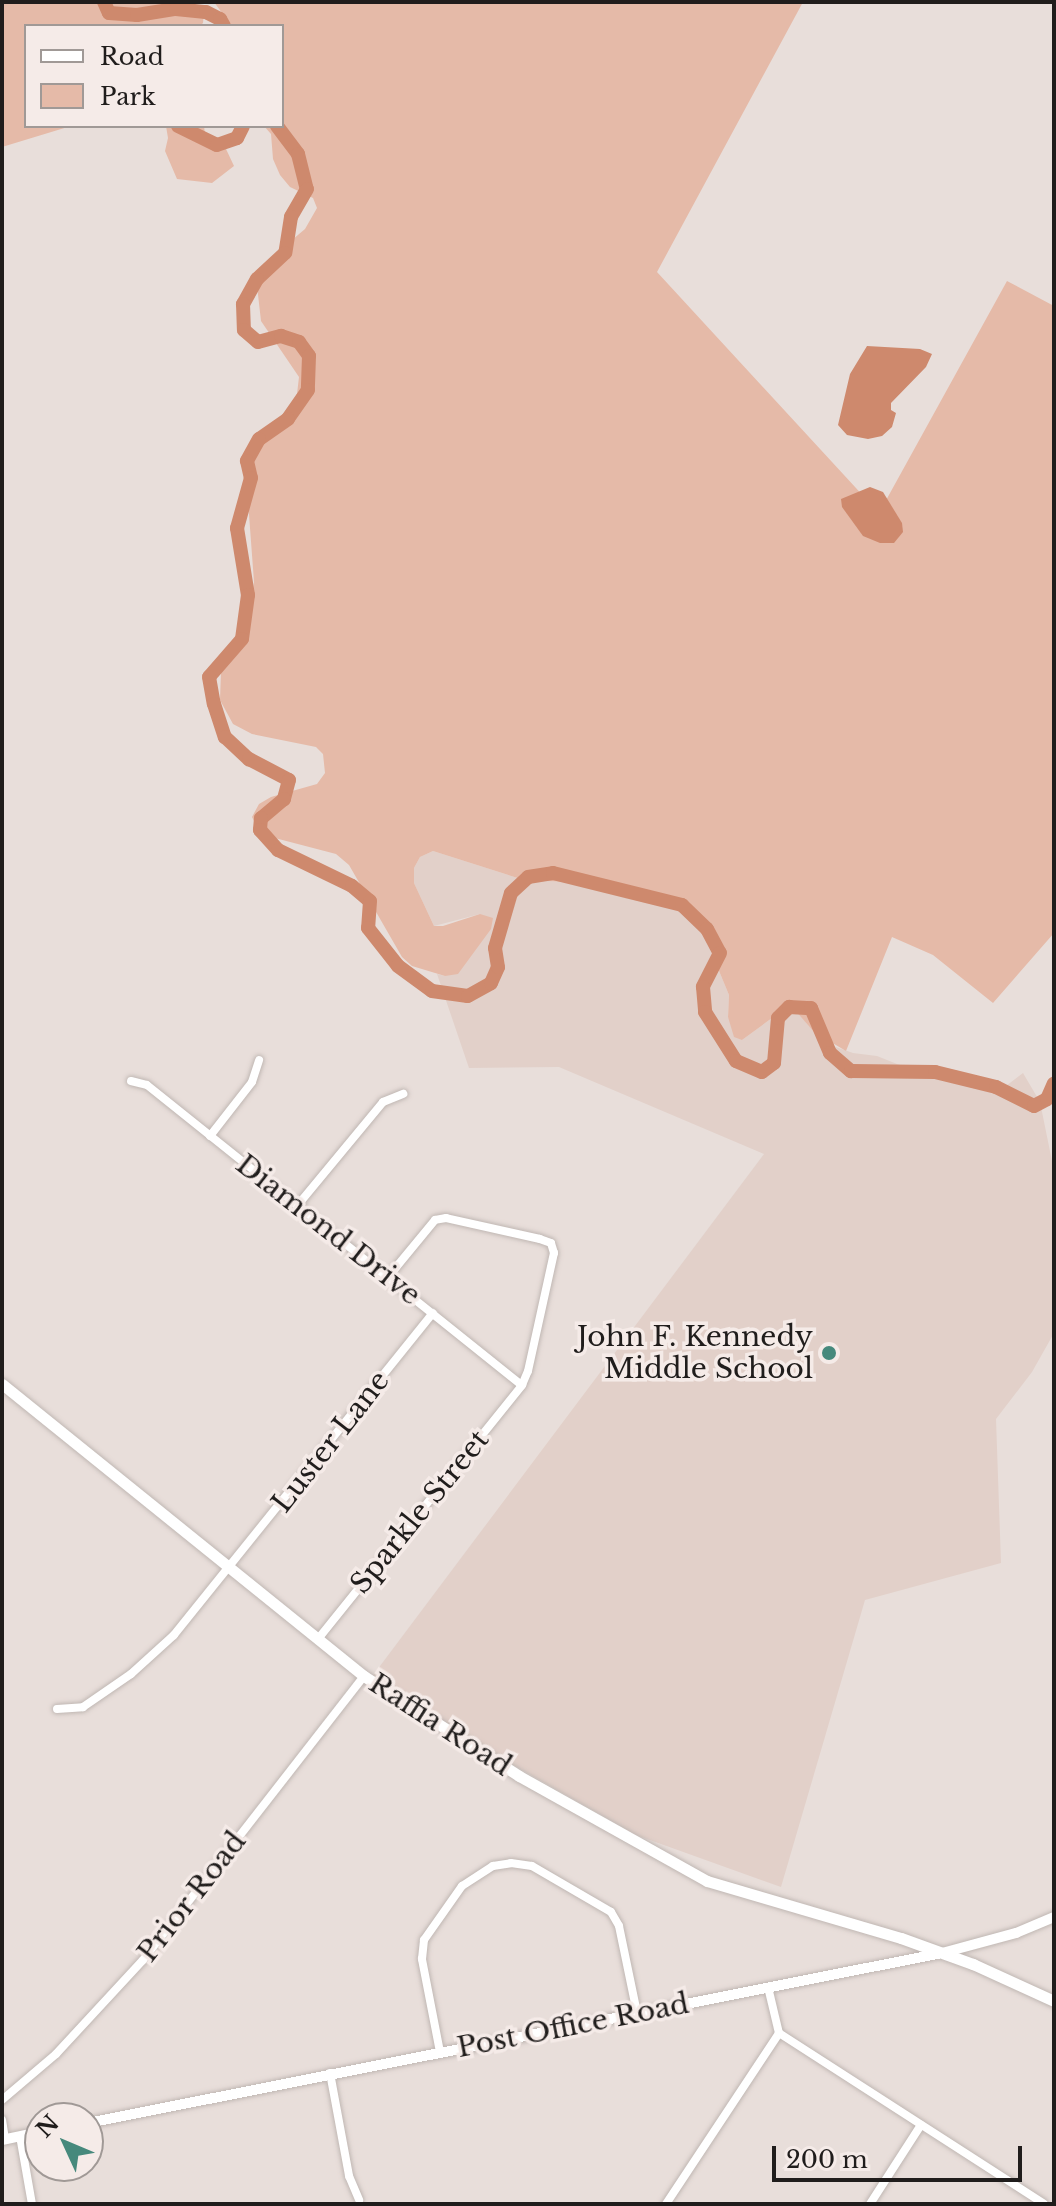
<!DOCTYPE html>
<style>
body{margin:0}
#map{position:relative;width:1056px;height:2206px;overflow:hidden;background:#e8deda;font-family:"Libre Baskerville",serif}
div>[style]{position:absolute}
.built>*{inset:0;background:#e2d0c9}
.green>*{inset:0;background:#e5baa8}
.water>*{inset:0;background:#ce896d}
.river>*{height:14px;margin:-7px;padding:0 7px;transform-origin:7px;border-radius:7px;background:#ce896d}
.roads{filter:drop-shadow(0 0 2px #c0b7b3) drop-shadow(0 0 2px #c0b7b3)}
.minor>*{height:8px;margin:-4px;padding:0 4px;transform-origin:4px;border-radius:4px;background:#fff}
.tertiary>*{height:10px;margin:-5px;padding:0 5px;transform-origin:5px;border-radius:5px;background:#fff}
.secondary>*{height:11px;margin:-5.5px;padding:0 5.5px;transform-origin:5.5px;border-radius:5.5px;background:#fff}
.dots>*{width:22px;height:22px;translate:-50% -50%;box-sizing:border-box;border:4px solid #f5ebe8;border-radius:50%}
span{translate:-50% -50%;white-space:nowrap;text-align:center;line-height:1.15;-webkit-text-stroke:7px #f5ebe8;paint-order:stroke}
.street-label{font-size:28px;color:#201d1c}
.poi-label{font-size:28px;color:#201d1c}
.right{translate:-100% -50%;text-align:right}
.frame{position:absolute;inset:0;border:4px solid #201d1c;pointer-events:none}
.legend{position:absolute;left:24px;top:24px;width:260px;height:104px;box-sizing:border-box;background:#f5ebe8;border:2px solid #a09996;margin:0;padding:10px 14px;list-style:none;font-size:24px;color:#201d1c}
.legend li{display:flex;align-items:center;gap:16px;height:40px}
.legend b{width:40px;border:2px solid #a09996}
.north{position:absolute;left:24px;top:2102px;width:80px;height:80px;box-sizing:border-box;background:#f5ebe8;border:2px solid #a09996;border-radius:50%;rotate:314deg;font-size:22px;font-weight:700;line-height:32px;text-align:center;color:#201d1c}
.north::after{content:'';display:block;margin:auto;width:28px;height:36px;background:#46897c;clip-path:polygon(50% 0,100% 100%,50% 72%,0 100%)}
.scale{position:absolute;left:772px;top:2146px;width:250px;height:36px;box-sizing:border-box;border:4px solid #201d1c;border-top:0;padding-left:10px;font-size:24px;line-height:28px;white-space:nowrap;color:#201d1c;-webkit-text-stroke:6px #f5ebe8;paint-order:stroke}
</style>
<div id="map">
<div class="built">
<i style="clip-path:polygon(433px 851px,524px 880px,611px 884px,651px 893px,701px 916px,713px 925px,717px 938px,712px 954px,729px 995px,728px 1017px,742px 1040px,783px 1010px,796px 1010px,814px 1032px,833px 1046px,853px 1053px,877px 1056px,902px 1066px,960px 1074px,997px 1087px,1006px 1086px,1023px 1073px,1040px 1102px,1054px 1171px,1054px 1333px,1032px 1372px,996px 1419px,1001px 1563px,865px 1600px,781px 1887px,636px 1835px,368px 1682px,764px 1154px,559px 1067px,469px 1068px,437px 974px,445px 976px,480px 914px,434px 926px,414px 883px,414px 868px,420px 857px)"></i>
</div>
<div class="green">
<i style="clip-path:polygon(2px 2px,175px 2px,194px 5px,204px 13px,203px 23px,200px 26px,26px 26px,26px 126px,71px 126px,2px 147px)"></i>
<i style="clip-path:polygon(214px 2px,803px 2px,657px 272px,879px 513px,1007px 281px,1054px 306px,1054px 933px,993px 1003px,933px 955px,892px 937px,846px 1051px,814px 1032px,795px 1010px,783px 1010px,742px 1040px,734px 1037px,728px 1017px,729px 995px,712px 954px,717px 938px,713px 925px,701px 916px,651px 893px,611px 884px,524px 880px,433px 851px,420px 857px,414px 868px,414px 883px,434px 926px,443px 926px,480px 914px,493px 918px,491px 929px,458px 974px,445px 976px,412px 966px,402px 957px,349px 865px,336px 854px,271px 837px,257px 827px,252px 817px,259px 804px,271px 797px,317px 784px,325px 773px,323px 754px,316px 747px,252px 734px,233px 724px,220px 700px,221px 671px,250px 612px,254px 582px,246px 474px,257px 450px,282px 423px,297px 394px,299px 377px,261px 321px,256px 277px,266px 262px,305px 229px,317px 208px,313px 198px,290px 187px,280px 175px,273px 159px,271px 134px,264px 126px,282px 126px,282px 26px,221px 26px,222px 13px)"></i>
<i style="clip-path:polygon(166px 126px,204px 126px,205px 134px,226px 149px,234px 166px,212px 183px,177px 179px,165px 151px,168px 138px)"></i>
</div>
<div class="water">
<i style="clip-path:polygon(867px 346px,920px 349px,932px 354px,926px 367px,891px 403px,891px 410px,896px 413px,892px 427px,882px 436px,868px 439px,847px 435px,838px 425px,850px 374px)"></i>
<i style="clip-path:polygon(870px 487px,883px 492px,902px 523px,903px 532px,894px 543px,880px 543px,863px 536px,842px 507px,841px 499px)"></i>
</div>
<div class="river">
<i style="left:104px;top:2px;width:12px;rotate:66deg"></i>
<i style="left:109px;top:13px;width:28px;rotate:4deg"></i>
<i style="left:137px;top:15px;width:39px;rotate:-9deg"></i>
<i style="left:176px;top:9px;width:30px;rotate:6deg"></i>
<i style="left:206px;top:12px;width:16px;rotate:27deg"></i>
<i style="left:220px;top:19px;width:8px;rotate:60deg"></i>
<i style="left:178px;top:126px;width:43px;rotate:26deg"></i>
<i style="left:217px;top:145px;width:21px;rotate:-19deg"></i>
<i style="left:237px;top:138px;width:13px;rotate:-63deg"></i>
<i style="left:277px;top:126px;width:35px;rotate:53deg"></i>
<i style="left:298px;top:154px;width:36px;rotate:76deg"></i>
<i style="left:307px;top:189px;width:32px;rotate:120deg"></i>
<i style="left:291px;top:217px;width:36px;rotate:99deg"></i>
<i style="left:285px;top:253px;width:38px;rotate:137deg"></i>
<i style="left:257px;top:279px;width:29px;rotate:119deg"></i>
<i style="left:243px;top:304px;width:26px;rotate:88deg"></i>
<i style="left:244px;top:330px;width:18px;rotate:41deg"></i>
<i style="left:258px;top:342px;width:24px;rotate:-15deg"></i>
<i style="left:281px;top:336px;width:19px;rotate:18deg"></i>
<i style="left:299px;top:342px;width:17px;rotate:54deg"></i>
<i style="left:309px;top:356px;width:34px;rotate:92deg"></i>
<i style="left:308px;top:390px;width:35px;rotate:125deg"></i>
<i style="left:288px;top:419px;width:35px;rotate:145deg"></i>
<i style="left:259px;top:439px;width:25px;rotate:119deg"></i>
<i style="left:247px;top:461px;width:17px;rotate:77deg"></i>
<i style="left:251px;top:478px;width:52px;rotate:105.6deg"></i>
<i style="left:237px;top:528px;width:68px;rotate:80.7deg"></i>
<i style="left:248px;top:595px;width:44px;rotate:97.8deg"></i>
<i style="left:242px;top:639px;width:50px;rotate:131deg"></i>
<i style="left:209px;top:677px;width:27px;rotate:80deg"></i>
<i style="left:214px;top:704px;width:35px;rotate:72deg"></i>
<i style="left:225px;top:737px;width:33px;rotate:43deg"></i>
<i style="left:249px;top:759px;width:45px;rotate:27.7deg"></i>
<i style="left:289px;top:780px;width:20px;rotate:105deg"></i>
<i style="left:284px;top:799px;width:30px;rotate:140deg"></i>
<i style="left:261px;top:818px;width:12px;rotate:95deg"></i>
<i style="left:260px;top:830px;width:27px;rotate:48deg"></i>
<i style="left:278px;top:850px;width:82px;rotate:25.9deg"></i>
<i style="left:352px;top:886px;width:23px;rotate:40deg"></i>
<i style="left:370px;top:901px;width:27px;rotate:94deg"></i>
<i style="left:368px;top:928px;width:48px;rotate:51.7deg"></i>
<i style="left:398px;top:966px;width:42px;rotate:36.3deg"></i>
<i style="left:432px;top:991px;width:36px;rotate:8deg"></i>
<i style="left:468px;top:996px;width:26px;rotate:-29deg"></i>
<i style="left:491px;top:983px;width:17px;rotate:-66deg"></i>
<i style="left:498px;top:967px;width:19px;rotate:-99deg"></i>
<i style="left:495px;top:948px;width:57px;rotate:-73.8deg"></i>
<i style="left:511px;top:893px;width:23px;rotate:-43deg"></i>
<i style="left:528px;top:877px;width:25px;rotate:-9deg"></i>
<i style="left:553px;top:873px;width:133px;rotate:13.9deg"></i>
<i style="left:682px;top:905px;width:35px;rotate:44deg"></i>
<i style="left:707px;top:929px;width:27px;rotate:62deg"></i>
<i style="left:720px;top:953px;width:38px;rotate:117deg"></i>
<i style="left:703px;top:987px;width:25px;rotate:85deg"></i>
<i style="left:705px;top:1012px;width:58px;rotate:57.7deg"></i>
<i style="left:736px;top:1061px;width:28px;rotate:23deg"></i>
<i style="left:762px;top:1072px;width:15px;rotate:-37deg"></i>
<i style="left:774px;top:1063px;width:45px;rotate:-84.9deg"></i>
<i style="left:778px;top:1018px;width:16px;rotate:-45deg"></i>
<i style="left:789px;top:1007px;width:22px;rotate:3deg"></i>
<i style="left:811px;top:1008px;width:49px;rotate:67.1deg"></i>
<i style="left:830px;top:1053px;width:28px;rotate:41deg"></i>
<i style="left:851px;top:1071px;width:84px;rotate:0.7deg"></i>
<i style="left:935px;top:1072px;width:63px;rotate:13.8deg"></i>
<i style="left:996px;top:1087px;width:42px;rotate:26.6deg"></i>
<i style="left:1034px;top:1106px;width:15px;rotate:-28deg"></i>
<i style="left:1047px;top:1099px;width:17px;rotate:-66deg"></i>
</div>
<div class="roads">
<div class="minor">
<i style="left:131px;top:1081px;width:16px;rotate:14deg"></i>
<i style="left:147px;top:1085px;width:480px;rotate:38.7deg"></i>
<i style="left:210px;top:1136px;width:68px;rotate:-52.1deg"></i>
<i style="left:252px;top:1082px;width:23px;rotate:-72deg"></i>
<i style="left:297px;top:1206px;width:135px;rotate:-50.4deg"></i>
<i style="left:383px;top:1102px;width:22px;rotate:-22deg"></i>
<i style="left:318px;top:1639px;width:326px;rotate:-51.2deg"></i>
<i style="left:522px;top:1385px;width:15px;rotate:-67deg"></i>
<i style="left:528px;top:1371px;width:121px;rotate:-77.6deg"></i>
<i style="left:554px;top:1253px;width:10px;rotate:-107deg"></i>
<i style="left:551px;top:1243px;width:12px;rotate:-160deg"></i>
<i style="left:540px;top:1239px;width:96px;rotate:-167.4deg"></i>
<i style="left:446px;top:1218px;width:11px;rotate:170deg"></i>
<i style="left:435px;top:1220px;width:74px;rotate:129.5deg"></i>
<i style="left:57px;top:1709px;width:26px;rotate:-4deg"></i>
<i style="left:83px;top:1707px;width:58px;rotate:-34.5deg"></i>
<i style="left:131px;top:1674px;width:58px;rotate:-42.2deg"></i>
<i style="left:174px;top:1635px;width:413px;rotate:-51.2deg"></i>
<i style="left:768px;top:1987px;width:47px;rotate:76.6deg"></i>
<i style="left:779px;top:2033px;width:315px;rotate:32.8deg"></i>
<i style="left:440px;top:2052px;width:95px;rotate:-101deg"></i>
<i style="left:422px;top:1959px;width:19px;rotate:-84deg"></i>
<i style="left:424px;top:1940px;width:66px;rotate:-54.9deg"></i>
<i style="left:462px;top:1886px;width:37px;rotate:-33deg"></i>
<i style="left:493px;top:1866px;width:18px;rotate:-9deg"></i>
<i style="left:511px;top:1863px;width:21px;rotate:8deg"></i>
<i style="left:532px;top:1866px;width:91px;rotate:30.2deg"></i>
<i style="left:611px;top:1912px;width:16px;rotate:60deg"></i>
<i style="left:619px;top:1926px;width:89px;rotate:78.3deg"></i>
<i style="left:330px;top:2073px;width:105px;rotate:79.5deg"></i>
<i style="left:349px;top:2176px;width:26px;rotate:67deg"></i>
<i style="left:2px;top:2100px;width:71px;rotate:-40.4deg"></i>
<i style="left:56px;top:2054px;width:128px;rotate:-47.2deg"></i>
<i style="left:143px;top:1960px;width:360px;rotate:-52.1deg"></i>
<i style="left:2px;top:2120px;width:19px;rotate:81deg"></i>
<i style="left:20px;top:2136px;width:69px;rotate:80deg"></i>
<i style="left:666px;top:2204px;width:205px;rotate:-56.5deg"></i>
<i style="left:870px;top:2204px;width:94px;rotate:-57.2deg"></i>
</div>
<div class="tertiary">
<i style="left:88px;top:2123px;width:871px;rotate:-11.26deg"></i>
<i style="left:942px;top:1953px;width:77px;rotate:-15.1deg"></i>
<i style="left:1016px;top:1933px;width:41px;rotate:-22.8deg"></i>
<i style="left:2px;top:2140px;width:39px;rotate:-12deg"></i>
</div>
<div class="secondary">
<i style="left:2px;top:1384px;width:465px;rotate:38.9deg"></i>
<i style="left:364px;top:1676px;width:184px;rotate:32.8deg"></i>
<i style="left:519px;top:1776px;width:215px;rotate:29.2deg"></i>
<i style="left:707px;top:1881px;width:202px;rotate:16.4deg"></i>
<i style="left:901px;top:1938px;width:77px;rotate:19.9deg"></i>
<i style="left:973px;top:1964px;width:89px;rotate:24.6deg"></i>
</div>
</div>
<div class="dots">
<i style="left:829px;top:1353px;background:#46897c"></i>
</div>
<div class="street-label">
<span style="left:328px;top:1230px;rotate:38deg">Diamond Drive</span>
<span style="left:331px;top:1442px;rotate:-52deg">Luster Lane</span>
<span style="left:420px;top:1512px;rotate:-51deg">Sparkle Street</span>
<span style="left:440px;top:1725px;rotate:33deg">Raffia Road</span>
<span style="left:192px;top:1897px;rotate:-52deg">Prior Road</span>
<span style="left:573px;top:2026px;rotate:-11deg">Post Office Road</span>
</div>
<div class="poi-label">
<span class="right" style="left:813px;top:1353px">John F. Kennedy<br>Middle School</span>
</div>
<div class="frame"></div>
<ul class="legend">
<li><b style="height:10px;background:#fff"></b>Road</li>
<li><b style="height:22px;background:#e5baa8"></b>Park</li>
</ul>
<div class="north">N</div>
<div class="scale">200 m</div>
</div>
